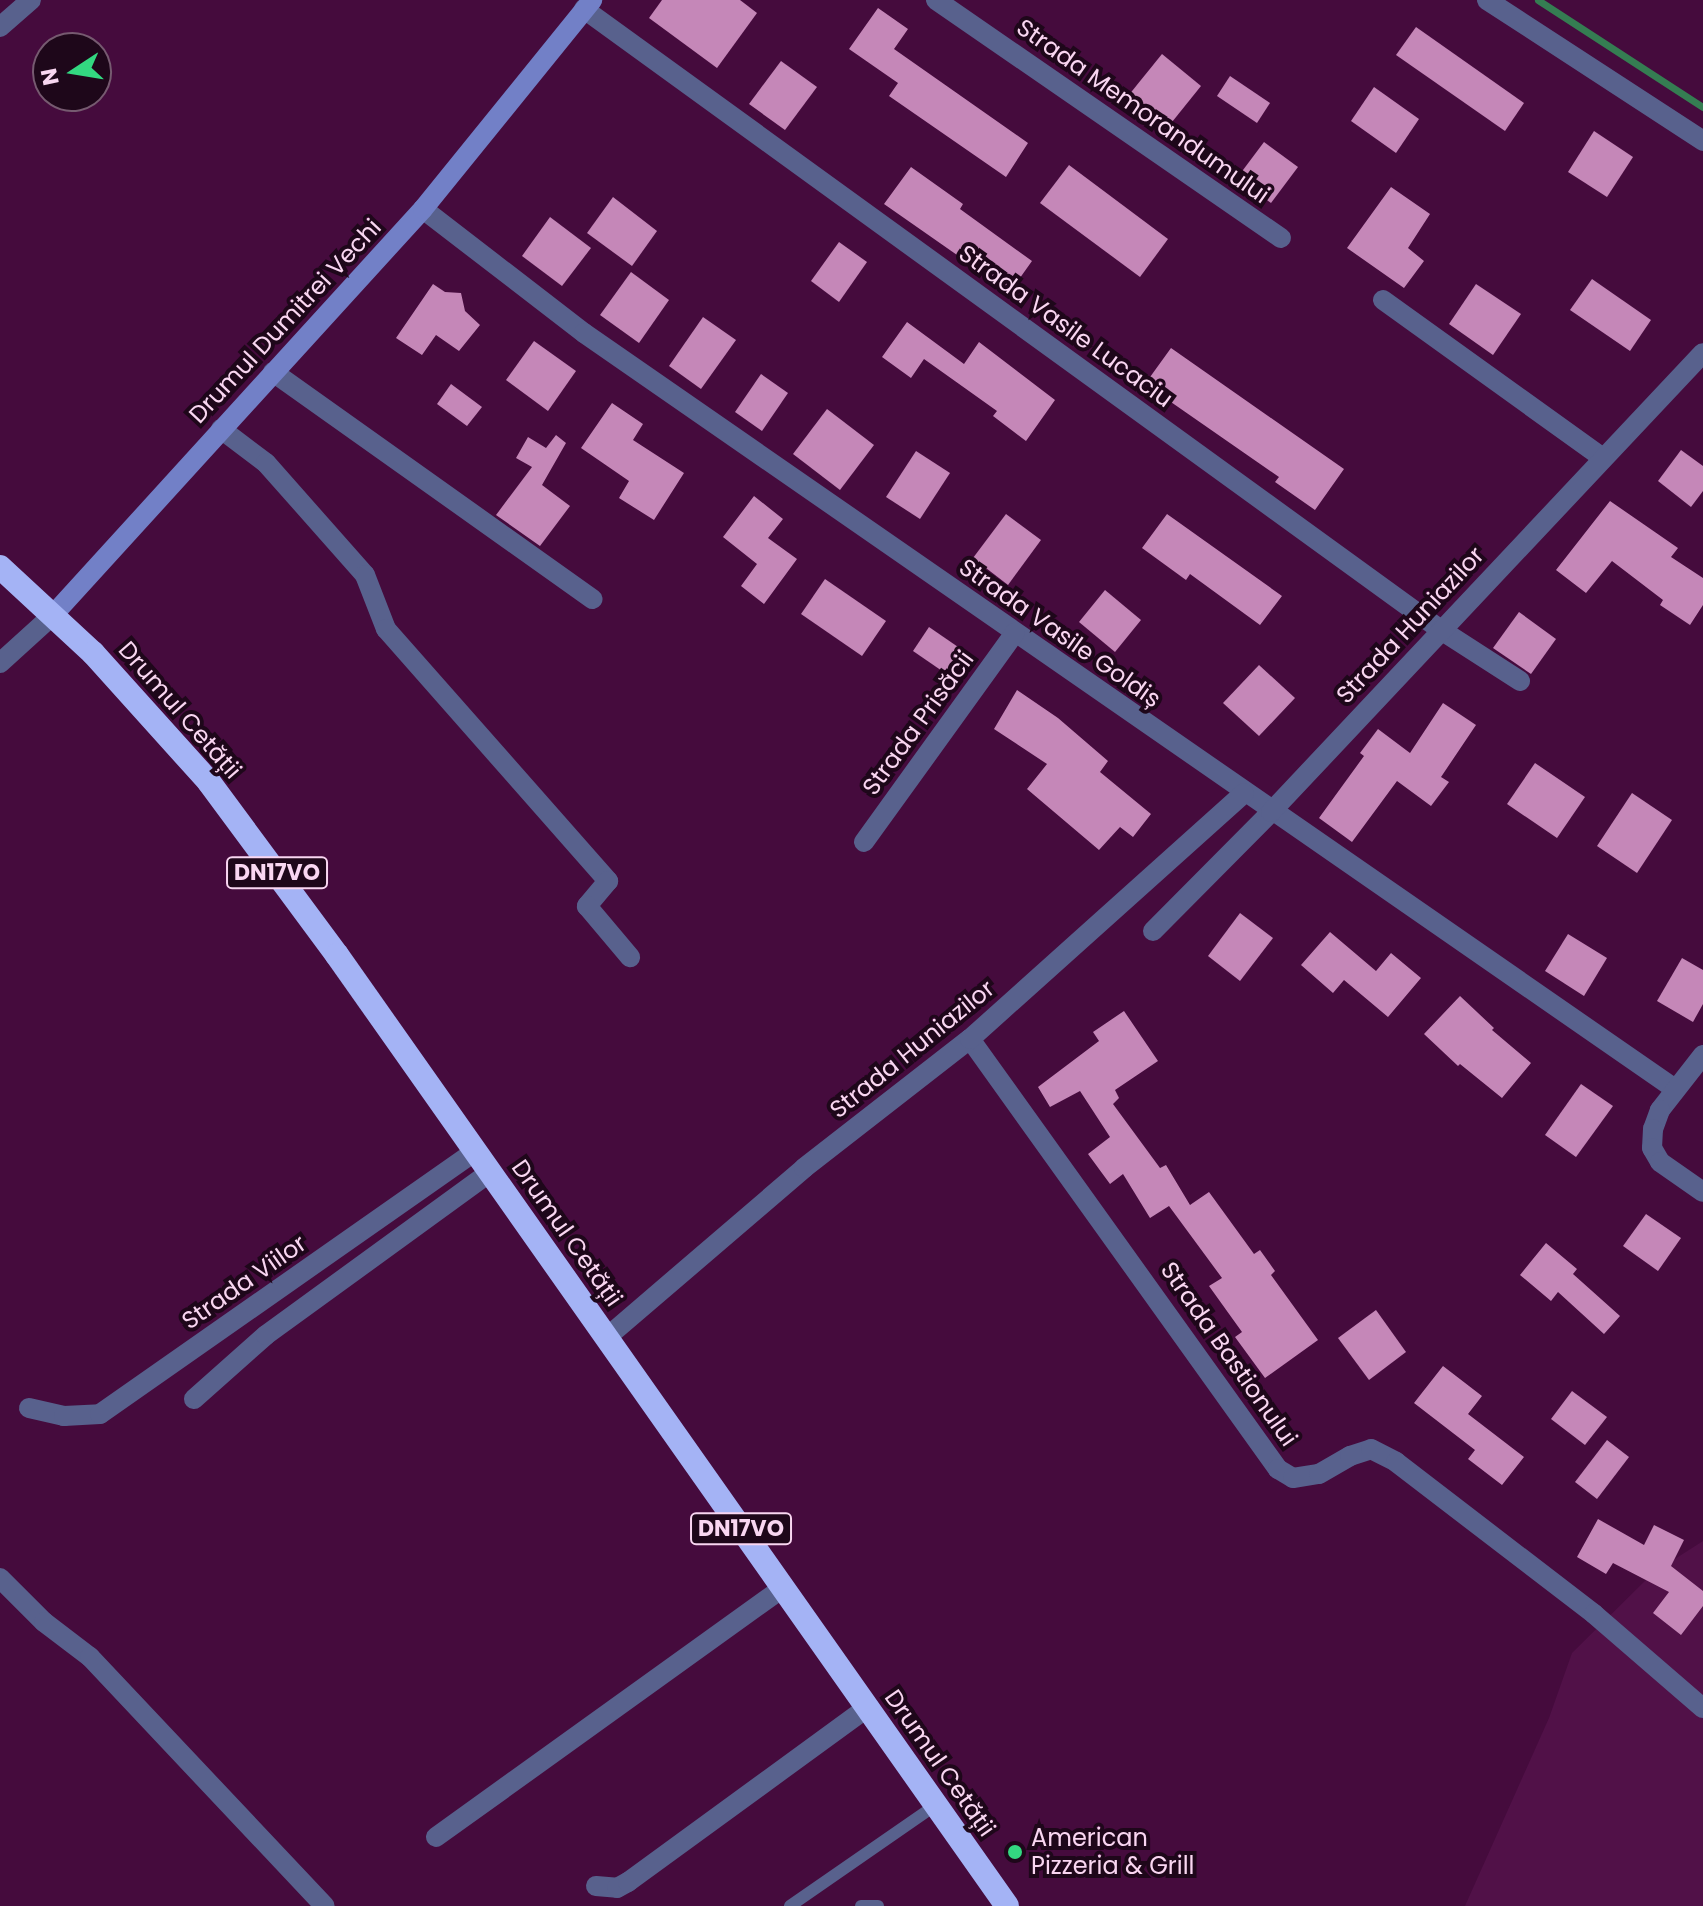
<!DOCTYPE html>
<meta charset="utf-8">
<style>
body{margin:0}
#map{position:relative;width:1703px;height:1906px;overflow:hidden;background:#450b3d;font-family:Poppins,sans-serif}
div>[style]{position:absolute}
.built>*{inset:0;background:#511148}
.stream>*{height:7px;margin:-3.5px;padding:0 3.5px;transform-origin:3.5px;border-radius:3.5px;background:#357d52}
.building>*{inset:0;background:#c587b8}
.lane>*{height:12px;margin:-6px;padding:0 6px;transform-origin:6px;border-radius:6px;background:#58618d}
.street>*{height:20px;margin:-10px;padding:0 10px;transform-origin:10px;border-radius:10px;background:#58618d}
.secondary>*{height:20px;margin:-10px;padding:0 10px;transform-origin:10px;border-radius:10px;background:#7280c7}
.highway>*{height:24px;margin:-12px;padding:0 12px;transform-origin:12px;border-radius:12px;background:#a4b3f5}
.dots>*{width:22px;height:22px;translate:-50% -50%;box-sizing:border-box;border:4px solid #1e071a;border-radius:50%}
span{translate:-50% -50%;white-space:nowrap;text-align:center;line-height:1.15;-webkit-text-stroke:8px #1e071a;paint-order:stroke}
.shield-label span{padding:2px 6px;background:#1e071a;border:2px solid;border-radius:6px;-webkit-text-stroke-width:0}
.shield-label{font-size:22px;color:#f9d6f1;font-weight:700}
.street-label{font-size:24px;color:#f9d6f1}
.poi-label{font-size:24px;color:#f9d6f1}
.left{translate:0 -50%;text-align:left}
.north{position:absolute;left:32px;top:32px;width:80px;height:80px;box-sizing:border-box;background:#1e071a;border:2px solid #765a70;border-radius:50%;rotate:258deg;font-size:22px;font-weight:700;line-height:32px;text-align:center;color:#f9d6f1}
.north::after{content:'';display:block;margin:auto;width:28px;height:36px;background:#33d881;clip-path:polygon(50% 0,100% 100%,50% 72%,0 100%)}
</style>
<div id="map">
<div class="built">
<i style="clip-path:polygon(1703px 1541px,1703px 1906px,1465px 1906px,1549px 1718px,1572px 1653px,1653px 1573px)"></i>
</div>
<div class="stream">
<i style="left:1538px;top:0;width:197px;rotate:33deg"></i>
</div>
<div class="building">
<i style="clip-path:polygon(662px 0,740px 0,757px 13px,717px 68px,649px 18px)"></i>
<i style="clip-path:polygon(878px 8px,908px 29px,894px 49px,1028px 143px,1006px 177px,889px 96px,898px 83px,849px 49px)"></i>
<i style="clip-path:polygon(1416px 27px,1524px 103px,1505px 131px,1396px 55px)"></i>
<i style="clip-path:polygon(1162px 54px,1201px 86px,1168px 127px,1128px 96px)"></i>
<i style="clip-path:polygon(781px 61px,817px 87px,785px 130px,749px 104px)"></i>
<i style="clip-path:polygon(1230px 76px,1270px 103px,1257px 123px,1217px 96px)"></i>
<i style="clip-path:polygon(1374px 87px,1419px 119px,1396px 153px,1351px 121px)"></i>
<i style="clip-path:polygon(1594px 131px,1633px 157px,1607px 197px,1568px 172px)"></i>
<i style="clip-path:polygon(1264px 142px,1298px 167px,1271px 203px,1237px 178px)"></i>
<i style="clip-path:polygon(1069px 165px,1168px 239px,1140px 277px,1040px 203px)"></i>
<i style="clip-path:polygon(911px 167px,963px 204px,960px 209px,1032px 261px,1010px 292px,884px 204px)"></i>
<i style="clip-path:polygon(1391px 187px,1430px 214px,1408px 248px,1424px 261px,1404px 288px,1347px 248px)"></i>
<i style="clip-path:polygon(613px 197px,657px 231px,632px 266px,587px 233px)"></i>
<i style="clip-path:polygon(550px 217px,591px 248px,562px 286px,522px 256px)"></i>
<i style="clip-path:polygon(839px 242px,867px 262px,839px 302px,811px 281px)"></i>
<i style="clip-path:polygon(631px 272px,669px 300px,639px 343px,600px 315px)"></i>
<i style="clip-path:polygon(1592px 279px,1651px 320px,1630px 351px,1570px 310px)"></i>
<i style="clip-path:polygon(433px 284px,445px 292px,461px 293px,465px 311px,480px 325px,459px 351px,436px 335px,422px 355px,396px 338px)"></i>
<i style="clip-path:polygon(1476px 284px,1521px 314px,1493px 355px,1449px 324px)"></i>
<i style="clip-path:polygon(703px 317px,736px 340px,701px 389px,669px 366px)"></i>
<i style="clip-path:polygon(907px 322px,964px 364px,979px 342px,1055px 400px,1026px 441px,993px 416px,997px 411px,924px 359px,911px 378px,882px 357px)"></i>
<i style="clip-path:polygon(534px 341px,576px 371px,548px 411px,506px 380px)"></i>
<i style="clip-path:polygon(1171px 348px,1344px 469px,1315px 510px,1275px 482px,1279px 477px,1145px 384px)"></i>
<i style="clip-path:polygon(761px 374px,788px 393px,762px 431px,735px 412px)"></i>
<i style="clip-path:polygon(451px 384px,482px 407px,467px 426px,437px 404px)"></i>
<i style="clip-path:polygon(612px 403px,643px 424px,633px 440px,684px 473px,654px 520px,619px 498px,629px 481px,581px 448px)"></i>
<i style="clip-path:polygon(827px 409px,874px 445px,840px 490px,793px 454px)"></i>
<i style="clip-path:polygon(556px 435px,566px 443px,542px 485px,570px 506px,540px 546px,496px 515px,532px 467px,516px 458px,528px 437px,546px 448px)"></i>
<i style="clip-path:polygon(1681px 450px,1703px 466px,1703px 491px,1691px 507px,1658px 481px)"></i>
<i style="clip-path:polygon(916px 451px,950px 473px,920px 519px,886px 497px)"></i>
<i style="clip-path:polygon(754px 496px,783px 519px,768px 538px,797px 559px,764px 604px,741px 586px,757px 564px,723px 537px)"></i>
<i style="clip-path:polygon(1610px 501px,1678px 548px,1671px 557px,1703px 578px,1703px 605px,1690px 625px,1660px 605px,1663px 600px,1612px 561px,1586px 593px,1556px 570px)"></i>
<i style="clip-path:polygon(1006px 514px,1041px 540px,1008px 585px,973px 558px)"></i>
<i style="clip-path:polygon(1167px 514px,1282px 596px,1260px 625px,1190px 574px,1186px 580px,1142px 548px)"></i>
<i style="clip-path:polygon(825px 579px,886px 621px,862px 656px,801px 614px)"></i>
<i style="clip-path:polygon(1105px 590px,1141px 620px,1115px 652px,1079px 622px)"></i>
<i style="clip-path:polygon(1519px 612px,1556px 639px,1531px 674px,1493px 648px)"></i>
<i style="clip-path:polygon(929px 627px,961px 649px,945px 673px,913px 651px)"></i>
<i style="clip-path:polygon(1259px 665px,1295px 698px,1259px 736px,1223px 703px)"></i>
<i style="clip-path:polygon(1017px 690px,1058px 718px,1108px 761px,1100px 772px,1151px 814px,1133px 837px,1120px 827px,1099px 850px,1027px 789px,1047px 764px,994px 729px)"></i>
<i style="clip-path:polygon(1443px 703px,1476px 725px,1441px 777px,1449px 782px,1431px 806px,1397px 781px,1352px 842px,1319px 818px,1364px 756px,1360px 753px,1378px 729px,1410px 753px)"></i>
<i style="clip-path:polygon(1535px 763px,1585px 797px,1557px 838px,1507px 804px)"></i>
<i style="clip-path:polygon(1632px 793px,1672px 820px,1637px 873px,1597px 846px)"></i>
<i style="clip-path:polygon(1240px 913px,1273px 938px,1240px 981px,1208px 956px)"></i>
<i style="clip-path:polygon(1330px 932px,1376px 971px,1391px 953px,1421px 978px,1388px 1017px,1344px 980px,1333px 993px,1301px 965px)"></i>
<i style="clip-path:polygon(1568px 934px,1607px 958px,1584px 996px,1545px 971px)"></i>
<i style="clip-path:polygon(1682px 958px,1703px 970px,1703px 1004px,1693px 1022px,1657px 1001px)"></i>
<i style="clip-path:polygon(1460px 996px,1494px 1028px,1492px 1030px,1531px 1063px,1502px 1098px,1460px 1064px,1458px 1066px,1424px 1034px)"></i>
<i style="clip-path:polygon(1124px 1011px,1158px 1061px,1115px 1090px,1119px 1098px,1113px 1104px,1160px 1168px,1166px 1165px,1190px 1205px,1209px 1192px,1254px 1254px,1260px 1250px,1275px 1271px,1271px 1275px,1318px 1340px,1265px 1378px,1235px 1337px,1242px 1332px,1209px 1286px,1222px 1278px,1169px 1206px,1150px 1218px,1123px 1174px,1110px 1184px,1088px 1154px,1110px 1137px,1080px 1091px,1050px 1107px,1038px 1087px,1099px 1041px,1093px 1032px)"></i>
<i style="clip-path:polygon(1581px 1084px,1613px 1106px,1576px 1157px,1545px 1135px)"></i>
<i style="clip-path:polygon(1646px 1214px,1681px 1238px,1658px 1271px,1623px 1246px)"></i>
<i style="clip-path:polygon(1546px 1243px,1577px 1269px,1573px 1274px,1620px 1316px,1604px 1334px,1558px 1292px,1551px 1301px,1520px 1275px)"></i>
<i style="clip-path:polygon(1376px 1310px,1406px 1352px,1369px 1380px,1338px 1338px)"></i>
<i style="clip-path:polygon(1443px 1366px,1482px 1396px,1468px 1414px,1524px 1457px,1502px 1485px,1468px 1459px,1475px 1450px,1414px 1403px)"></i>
<i style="clip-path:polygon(1572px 1391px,1607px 1417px,1585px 1445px,1551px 1419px)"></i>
<i style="clip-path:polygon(1607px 1440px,1629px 1457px,1597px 1499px,1575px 1482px)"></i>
<i style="clip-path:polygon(1598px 1519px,1644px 1545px,1654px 1525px,1684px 1540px,1671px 1566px,1703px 1591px,1703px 1606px,1681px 1635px,1653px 1613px,1669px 1592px,1613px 1563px,1606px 1574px,1577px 1557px)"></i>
</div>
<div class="lane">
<i style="left:790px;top:1906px;width:178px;rotate:-34.7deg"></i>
<i style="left:861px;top:1906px;width:17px"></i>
</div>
<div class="street">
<i style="left:936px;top:0;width:419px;rotate:34.6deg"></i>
<i style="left:1487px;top:0;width:258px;rotate:33.1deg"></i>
<i style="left:584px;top:9px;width:1058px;rotate:35.93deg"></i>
<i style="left:1441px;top:630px;width:94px;rotate:32.8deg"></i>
<i style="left:0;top:27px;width:41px;rotate:-41.1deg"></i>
<i style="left:423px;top:209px;width:203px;rotate:37.6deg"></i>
<i style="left:584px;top:333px;width:1327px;rotate:34.72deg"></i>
<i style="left:1383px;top:300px;width:271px;rotate:35.7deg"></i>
<i style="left:273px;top:372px;width:392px;rotate:35.4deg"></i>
<i style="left:221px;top:429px;width:56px;rotate:37.1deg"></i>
<i style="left:266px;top:463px;width:149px;rotate:48.5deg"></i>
<i style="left:365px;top:575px;width:58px;rotate:68.7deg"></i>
<i style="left:386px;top:629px;width:336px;rotate:48.6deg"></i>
<i style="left:608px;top:881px;width:33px;rotate:130deg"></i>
<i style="left:587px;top:906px;width:67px;rotate:49.9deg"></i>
<i style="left:0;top:663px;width:72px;rotate:-42.2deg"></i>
<i style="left:864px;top:842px;width:258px;rotate:-54.2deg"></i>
<i style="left:1153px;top:931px;width:168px;rotate:-45.2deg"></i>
<i style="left:1271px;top:812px;width:630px;rotate:-46.74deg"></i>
<i style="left:970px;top:1039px;width:529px;rotate:54.39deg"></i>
<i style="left:1278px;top:1469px;width:17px;rotate:31deg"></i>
<i style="left:1293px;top:1478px;width:26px;rotate:-9deg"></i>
<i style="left:1319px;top:1474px;width:36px;rotate:-30deg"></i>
<i style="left:1350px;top:1456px;width:22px;rotate:-18deg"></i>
<i style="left:1371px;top:1449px;width:28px;rotate:27deg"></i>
<i style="left:1396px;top:1462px;width:250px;rotate:37.5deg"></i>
<i style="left:1594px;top:1614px;width:144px;rotate:40.8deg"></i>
<i style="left:1703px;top:1055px;width:70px;rotate:128deg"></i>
<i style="left:1660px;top:1110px;width:20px;rotate:110deg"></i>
<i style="left:1653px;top:1129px;width:19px;rotate:93deg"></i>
<i style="left:1652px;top:1148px;width:16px;rotate:60deg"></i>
<i style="left:1660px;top:1162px;width:52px;rotate:34.9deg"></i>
<i style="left:606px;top:1338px;width:261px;rotate:-40.6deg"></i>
<i style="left:804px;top:1168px;width:210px;rotate:-37.9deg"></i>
<i style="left:970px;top:1039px;width:368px;rotate:-41.9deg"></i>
<i style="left:194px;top:1399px;width:96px;rotate:-41.6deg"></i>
<i style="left:266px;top:1335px;width:277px;rotate:-36deg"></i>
<i style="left:29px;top:1408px;width:36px;rotate:13deg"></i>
<i style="left:64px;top:1416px;width:36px;rotate:-3deg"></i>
<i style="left:100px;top:1414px;width:458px;rotate:-35deg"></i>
<i style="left:0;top:1578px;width:62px;rotate:45deg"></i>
<i style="left:44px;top:1622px;width:58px;rotate:37.3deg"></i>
<i style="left:90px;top:1657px;width:342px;rotate:46.7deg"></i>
<i style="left:436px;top:1837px;width:427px;rotate:-35.7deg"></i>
<i style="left:596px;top:1886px;width:21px;rotate:5deg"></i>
<i style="left:617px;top:1888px;width:13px;rotate:-29deg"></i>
<i style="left:628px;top:1882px;width:296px;rotate:-36.1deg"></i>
</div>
<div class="secondary">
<i style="left:53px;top:615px;width:549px;rotate:-47.66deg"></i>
<i style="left:423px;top:209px;width:269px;rotate:-51deg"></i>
</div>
<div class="highway">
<i style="left:0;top:567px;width:127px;rotate:42.8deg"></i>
<i style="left:93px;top:653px;width:173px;rotate:48deg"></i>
<i style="left:209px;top:782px;width:215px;rotate:53.5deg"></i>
<i style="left:337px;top:955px;width:1163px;rotate:54.83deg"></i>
</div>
<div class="dots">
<i style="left:1015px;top:1852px;background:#33d881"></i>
</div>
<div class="shield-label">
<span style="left:277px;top:873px">DN17VO</span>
<span style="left:741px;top:1529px">DN17VO</span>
</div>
<div class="street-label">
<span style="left:1143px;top:111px;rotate:35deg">Strada Memorandumului</span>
<span style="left:285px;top:321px;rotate:-47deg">Drumul Dumitrei Vechi</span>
<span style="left:1066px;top:326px;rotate:36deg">Strada Vasile Lucaciu</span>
<span style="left:1410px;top:625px;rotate:-47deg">Strada Huniazilor</span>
<span style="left:1060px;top:633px;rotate:35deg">Strada Vasile Goldiș</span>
<span style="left:180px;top:710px;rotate:49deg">Drumul Cetății</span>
<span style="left:918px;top:723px;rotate:-54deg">Strada Prisăcii</span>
<span style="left:912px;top:1049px;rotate:-39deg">Strada Huniazilor</span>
<span style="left:567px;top:1233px;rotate:55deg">Drumul Cetății</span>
<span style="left:244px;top:1282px;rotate:-35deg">Strada Viilor</span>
<span style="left:1229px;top:1354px;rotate:55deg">Strada Bastionului</span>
<span style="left:940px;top:1763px;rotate:55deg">Drumul Cetății</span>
</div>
<div class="poi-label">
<span class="left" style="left:1031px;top:1852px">American<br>Pizzeria &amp; Grill</span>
</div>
<div class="north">N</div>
</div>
